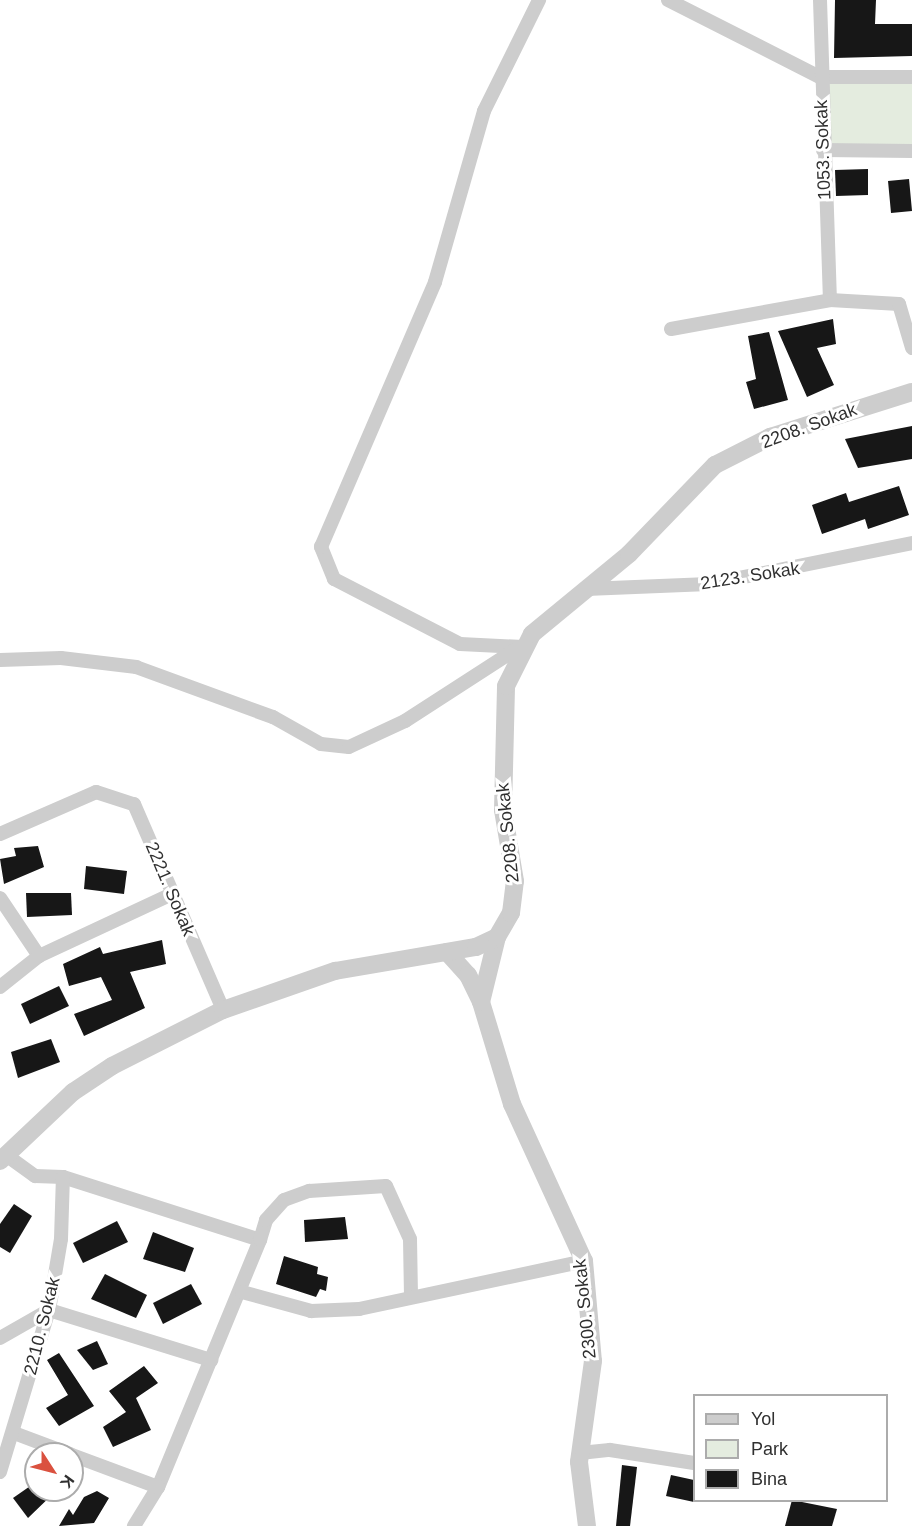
<!DOCTYPE html>
<style>
body{margin:0}
#map{position:relative;width:912px;height:1526px;overflow:hidden;background:#fff;font-family:Arial,sans-serif}
div>[style]{position:absolute}
.green>*{inset:0;background:#e4ecdf}
.building>*{inset:0;background:#171717}
.minor>*{height:14px;margin:-7px;padding:0 7px;transform-origin:7px;border-radius:7px;background:#cdcdcd}
.tertiary>*{height:18px;margin:-9px;padding:0 9px;transform-origin:9px;border-radius:9px;background:#cdcdcd}
span{translate:-50% -50%;white-space:nowrap;text-align:center;line-height:1.15;-webkit-text-stroke:6px #fff;paint-order:stroke}
.street-label{font-size:18px;color:#303030}
.legend{position:absolute;left:693px;top:1394px;width:195px;height:108px;box-sizing:border-box;background:#fff;border:2px solid #acacac;margin:0;padding:8px 10px;list-style:none;font-size:18px;color:#303030}
.legend li{display:flex;align-items:center;gap:12px;height:30px}
.legend b{width:30px;border:2px solid #acacac}
.north{position:absolute;left:24px;top:1442px;width:60px;height:60px;box-sizing:border-box;background:#fff;border:2px solid #acacac;border-radius:50%;rotate:126deg;font-size:16px;font-weight:700;line-height:24px;text-align:center;color:#303030}
.north::after{content:'';display:block;margin:auto;width:21px;height:27px;background:#da513f;clip-path:polygon(50% 0,100% 100%,50% 72%,0 100%)}
</style>
<div id="map">
<div class="green">
<i style="clip-path:polygon(820px 77px,912px 77px,912px 151px,823px 150px)"></i>
</div>
<div class="building">
<i style="clip-path:polygon(835px 0,876px 0,875px 24px,912px 24px,912px 56px,834px 58px)"></i>
<i style="clip-path:polygon(868px 169px,868px 195px,836px 196px,835px 170px)"></i>
<i style="clip-path:polygon(909px 179px,912px 211px,891px 213px,888px 181px)"></i>
<i style="clip-path:polygon(833px 319px,836px 344px,817px 348px,834px 385px,807px 397px,778px 331px)"></i>
<i style="clip-path:polygon(769px 332px,788px 400px,754px 409px,746px 382px,756px 379px,748px 336px)"></i>
<i style="clip-path:polygon(912px 426px,912px 459px,858px 468px,845px 439px)"></i>
<i style="clip-path:polygon(899px 486px,909px 515px,868px 529px,865px 519px,822px 534px,812px 505px,846px 493px,849px 502px)"></i>
<i style="clip-path:polygon(38px 846px,44px 867px,4px 884px,0 859px,16px 856px,14px 848px)"></i>
<i style="clip-path:polygon(86px 866px,127px 871px,124px 894px,84px 889px)"></i>
<i style="clip-path:polygon(26px 893px,71px 893px,72px 915px,27px 917px)"></i>
<i style="clip-path:polygon(162px 940px,166px 964px,130px 972px,145px 1008px,84px 1036px,74px 1014px,112px 1000px,101px 977px,69px 986px,63px 964px,100px 947px,103px 954px)"></i>
<i style="clip-path:polygon(59px 986px,69px 1006px,30px 1024px,21px 1004px)"></i>
<i style="clip-path:polygon(51px 1039px,60px 1062px,18px 1078px,11px 1052px)"></i>
<i style="clip-path:polygon(14px 1204px,32px 1216px,10px 1253px,0 1247px,0 1224px)"></i>
<i style="clip-path:polygon(345px 1217px,348px 1239px,305px 1242px,304px 1220px)"></i>
<i style="clip-path:polygon(117px 1221px,128px 1242px,83px 1263px,73px 1243px)"></i>
<i style="clip-path:polygon(153px 1232px,194px 1248px,185px 1272px,143px 1259px)"></i>
<i style="clip-path:polygon(284px 1256px,318px 1267px,317px 1274px,328px 1277px,326px 1291px,320px 1289px,316px 1297px,276px 1284px)"></i>
<i style="clip-path:polygon(105px 1274px,147px 1295px,136px 1318px,91px 1299px)"></i>
<i style="clip-path:polygon(191px 1284px,202px 1304px,163px 1324px,153px 1303px)"></i>
<i style="clip-path:polygon(97px 1341px,108px 1364px,93px 1370px,77px 1350px)"></i>
<i style="clip-path:polygon(59px 1353px,94px 1406px,59px 1426px,46px 1408px,68px 1395px,47px 1360px)"></i>
<i style="clip-path:polygon(144px 1366px,158px 1383px,136px 1398px,151px 1430px,113px 1447px,103px 1427px,126px 1412px,109px 1391px)"></i>
<i style="clip-path:polygon(622px 1465px,637px 1467px,630px 1526px,616px 1526px)"></i>
<i style="clip-path:polygon(671px 1475px,694px 1480px,694px 1502px,666px 1496px)"></i>
<i style="clip-path:polygon(36px 1482px,36px 1490px,57px 1490px,28px 1518px,13px 1498px)"></i>
<i style="clip-path:polygon(97px 1491px,109px 1498px,94px 1523px,59px 1526px,69px 1509px,73px 1515px,84px 1497px)"></i>
<i style="clip-path:polygon(792px 1500px,837px 1509px,832px 1526px,785px 1526px)"></i>
</div>
<div class="minor">
<i style="left:668px;top:0;width:170px;rotate:26.9deg"></i>
<i style="left:820px;top:77px;width:92px"></i>
<i style="left:820px;top:0;width:300px;rotate:88.1deg"></i>
<i style="left:830px;top:300px;width:69px;rotate:3.3deg"></i>
<i style="left:899px;top:304px;width:46px;rotate:73.5deg"></i>
<i style="left:823px;top:150px;width:89px;rotate:0.6deg"></i>
<i style="left:671px;top:329px;width:162px;rotate:-10.3deg"></i>
<i style="left:586px;top:589px;width:123px;rotate:-2.3deg"></i>
<i style="left:709px;top:584px;width:207px;rotate:-11.4deg"></i>
<i style="left:523px;top:647px;width:63px;rotate:-177.3deg"></i>
<i style="left:460px;top:644px;width:142px;rotate:-152.7deg"></i>
<i style="left:334px;top:579px;width:35px;rotate:-112deg"></i>
<i style="left:321px;top:547px;width:288px;rotate:-66.7deg"></i>
<i style="left:435px;top:282px;width:178px;rotate:-74deg"></i>
<i style="left:484px;top:111px;width:124px;rotate:-63.6deg"></i>
<i style="left:0;top:660px;width:61px;rotate:-1.9deg"></i>
<i style="left:61px;top:658px;width:76px;rotate:6.8deg"></i>
<i style="left:136px;top:667px;width:146px;rotate:20.1deg"></i>
<i style="left:273px;top:717px;width:55px;rotate:29.4deg"></i>
<i style="left:321px;top:744px;width:28px;rotate:6deg"></i>
<i style="left:349px;top:747px;width:62px;rotate:-24.9deg"></i>
<i style="left:405px;top:721px;width:135px;rotate:-32.9deg"></i>
<i style="left:0;top:834px;width:105px;rotate:-23.6deg"></i>
<i style="left:96px;top:792px;width:40px;rotate:18deg"></i>
<i style="left:134px;top:804px;width:224px;rotate:66.6deg"></i>
<i style="left:0;top:898px;width:70px;rotate:56.1deg"></i>
<i style="left:0;top:987px;width:50px;rotate:-38.5deg"></i>
<i style="left:39px;top:956px;width:147px;rotate:-25deg"></i>
<i style="left:6px;top:1155px;width:36px;rotate:36deg"></i>
<i style="left:35px;top:1176px;width:28px;rotate:2deg"></i>
<i style="left:63px;top:1177px;width:207px;rotate:17.7deg"></i>
<i style="left:260px;top:1240px;width:267px;rotate:112.4deg"></i>
<i style="left:158px;top:1487px;width:46px;rotate:121.6deg"></i>
<i style="left:260px;top:1240px;width:21px;rotate:-73deg"></i>
<i style="left:266px;top:1220px;width:27px;rotate:-48deg"></i>
<i style="left:284px;top:1200px;width:27px;rotate:-20deg"></i>
<i style="left:309px;top:1191px;width:77px;rotate:-3.7deg"></i>
<i style="left:386px;top:1186px;width:58px;rotate:65.6deg"></i>
<i style="left:410px;top:1239px;width:58px;rotate:89deg"></i>
<i style="left:242px;top:1292px;width:72px;rotate:15.4deg"></i>
<i style="left:311px;top:1311px;width:48px;rotate:-2.4deg"></i>
<i style="left:359px;top:1309px;width:230px;rotate:-12deg"></i>
<i style="left:0;top:1338px;width:56px;rotate:-29.7deg"></i>
<i style="left:49px;top:1310px;width:170px;rotate:17.2deg"></i>
<i style="left:14px;top:1433px;width:60px;rotate:20.6deg"></i>
<i style="left:580px;top:1453px;width:30px;rotate:-6deg"></i>
<i style="left:610px;top:1450px;width:85px;rotate:8.8deg"></i>
<i style="left:72px;top:1455px;width:92px;rotate:20.4deg"></i>
<i style="left:0;top:1472px;width:169px;rotate:-73.2deg"></i>
<i style="left:49px;top:1310px;width:72px;rotate:-80.4deg"></i>
<i style="left:61px;top:1239px;width:62px;rotate:-88.2deg"></i>
</div>
<div class="tertiary">
<i style="left:447px;top:952px;width:31px;rotate:48deg"></i>
<i style="left:468px;top:975px;width:30px;rotate:64deg"></i>
<i style="left:481px;top:1002px;width:107px;rotate:73.1deg"></i>
<i style="left:512px;top:1104px;width:173px;rotate:65.4deg"></i>
<i style="left:584px;top:1261px;width:100px;rotate:84.9deg"></i>
<i style="left:593px;top:1361px;width:102px;rotate:97.9deg"></i>
<i style="left:579px;top:1462px;width:64px;rotate:82.9deg"></i>
<i style="left:481px;top:1002px;width:67px;rotate:-76.2deg"></i>
<i style="left:0;top:1161px;width:100px;rotate:-43.4deg"></i>
<i style="left:73px;top:1092px;width:47px;rotate:-33.7deg"></i>
<i style="left:112px;top:1066px;width:124px;rotate:-26.8deg"></i>
<i style="left:223px;top:1010px;width:119px;rotate:-19.2deg"></i>
<i style="left:335px;top:971px;width:143px;rotate:-9.7deg"></i>
<i style="left:476px;top:947px;width:23px;rotate:-25deg"></i>
<i style="left:497px;top:937px;width:28px;rotate:-60deg"></i>
<i style="left:511px;top:913px;width:32px;rotate:-83deg"></i>
<i style="left:515px;top:881px;width:72px;rotate:-99.6deg"></i>
<i style="left:503px;top:810px;width:124px;rotate:-88.6deg"></i>
<i style="left:506px;top:686px;width:58px;rotate:-63.4deg"></i>
<i style="left:532px;top:634px;width:126px;rotate:-39.5deg"></i>
<i style="left:629px;top:554px;width:124px;rotate:-46deg"></i>
<i style="left:715px;top:465px;width:62px;rotate:-27deg"></i>
<i style="left:770px;top:437px;width:149px;rotate:-17.6deg"></i>
</div>
<div class="street-label">
<span style="left:823px;top:150px;rotate:-92deg">1053. Sokak</span>
<span style="left:809px;top:426px;rotate:-20deg">2208. Sokak</span>
<span style="left:750px;top:576px;rotate:-9deg">2123. Sokak</span>
<span style="left:508px;top:833px;rotate:-96deg">2208. Sokak</span>
<span style="left:170px;top:889px;rotate:67deg">2221. Sokak</span>
<span style="left:585px;top:1309px;rotate:-96deg">2300. Sokak</span>
<span style="left:42px;top:1326px;rotate:-76deg">2210. Sokak</span>
</div>
<ul class="legend">
<li><b style="height:8px;background:#cdcdcd"></b>Yol</li>
<li><b style="height:16px;background:#e4ecdf"></b>Park</li>
<li><b style="height:16px;background:#171717"></b>Bina</li>
</ul>
<div class="north">K</div>
</div>
